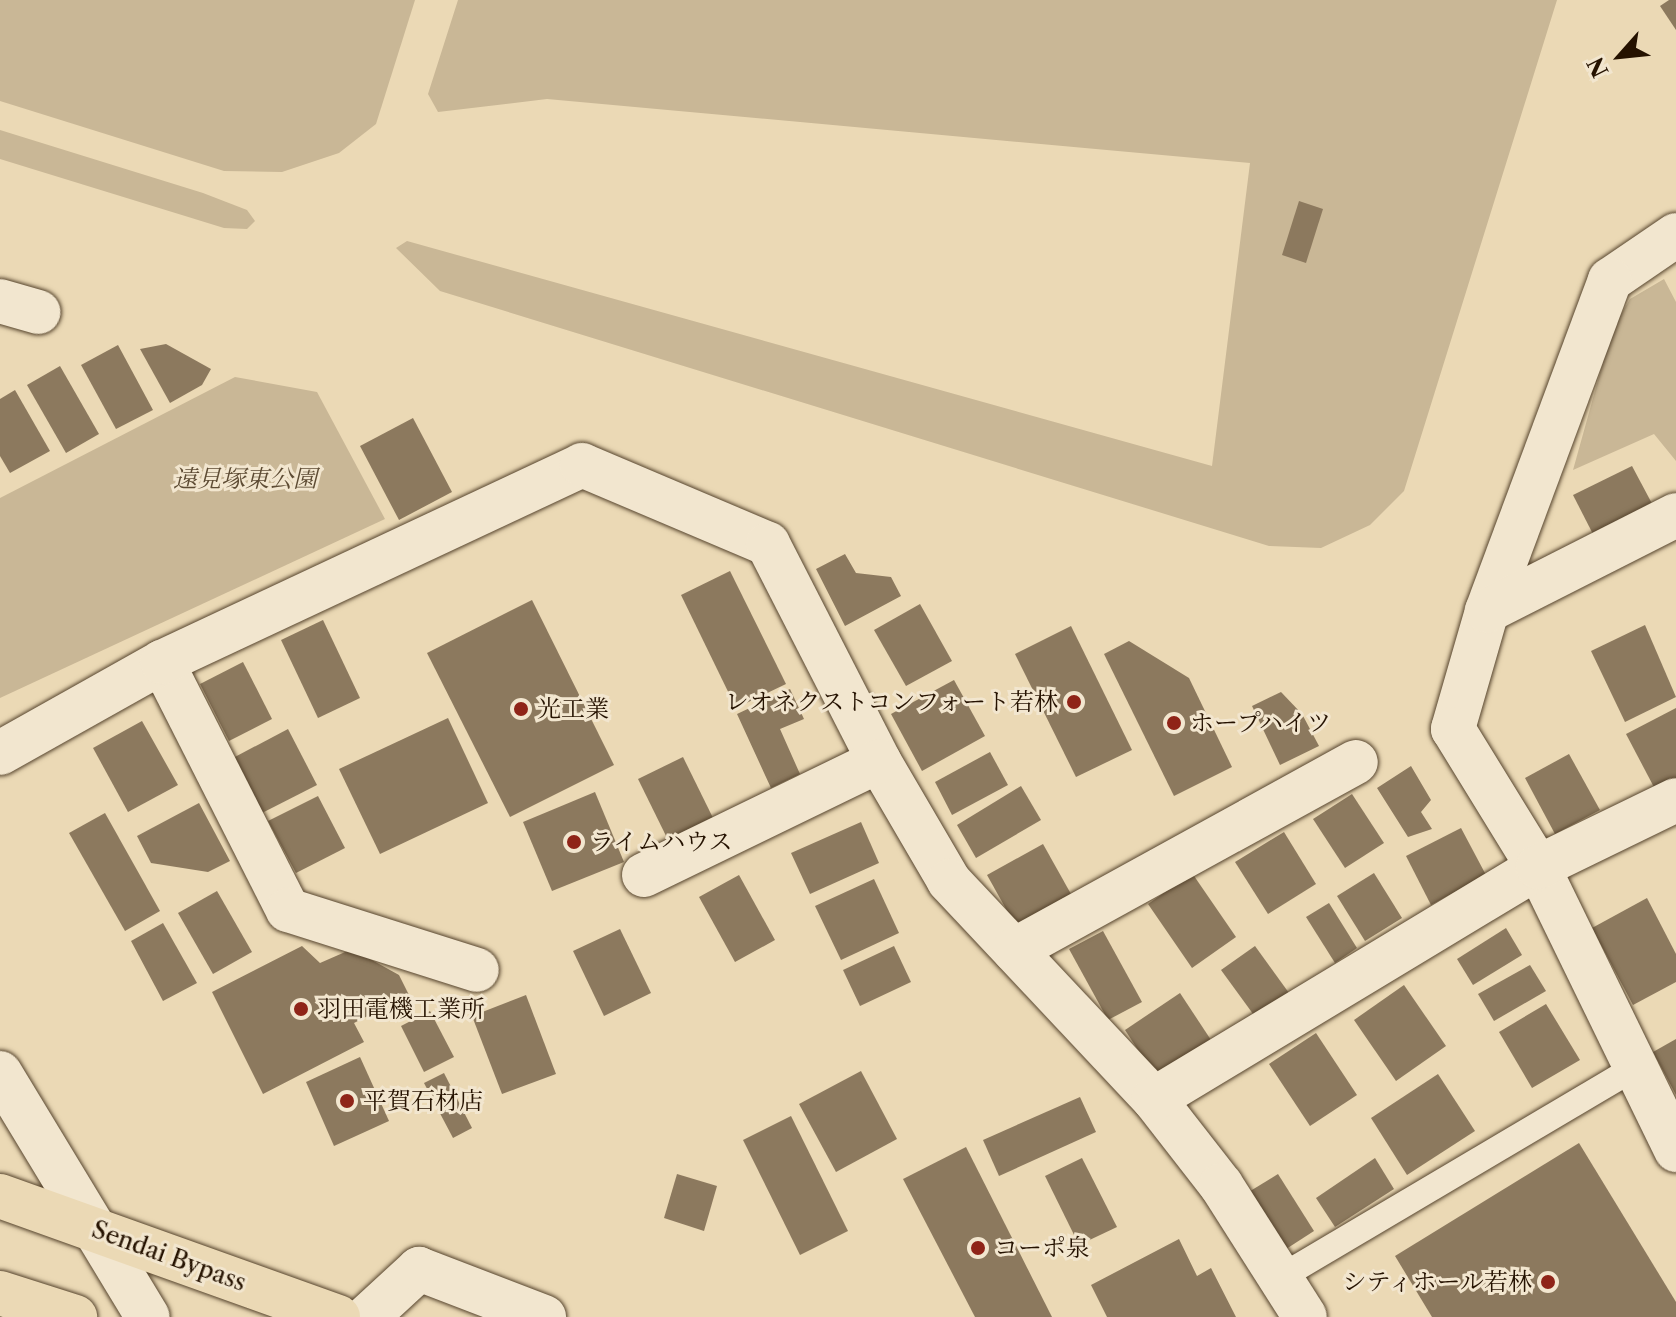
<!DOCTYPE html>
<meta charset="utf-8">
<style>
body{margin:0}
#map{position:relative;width:1676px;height:1317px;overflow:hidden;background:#ebd9b5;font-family:"Libre Caslon Text","Noto Serif JP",serif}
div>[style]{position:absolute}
.green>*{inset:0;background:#c9b796}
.building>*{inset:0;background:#8c795e}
.roads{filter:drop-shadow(0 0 2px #56442d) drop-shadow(0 0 2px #56442d)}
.lane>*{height:26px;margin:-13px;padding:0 13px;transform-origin:13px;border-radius:13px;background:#f2e6cf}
.street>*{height:44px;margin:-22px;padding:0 22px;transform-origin:22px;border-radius:22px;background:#f2e6cf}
.highway>*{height:44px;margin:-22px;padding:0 22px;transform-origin:22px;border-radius:22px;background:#ebd9b5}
.dots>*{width:22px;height:22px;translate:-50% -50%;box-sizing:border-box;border:4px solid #f2e6cf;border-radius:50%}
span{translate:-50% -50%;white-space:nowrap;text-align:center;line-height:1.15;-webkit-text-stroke:6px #f2e6cf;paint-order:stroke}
.park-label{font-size:24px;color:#5e4c34;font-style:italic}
.poi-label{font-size:24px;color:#251200}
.right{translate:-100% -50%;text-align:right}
.left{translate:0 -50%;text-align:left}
.street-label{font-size:24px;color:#251200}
.north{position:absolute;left:1580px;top:16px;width:80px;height:80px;-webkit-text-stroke:6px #f2e6cf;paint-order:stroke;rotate:243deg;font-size:22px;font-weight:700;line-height:32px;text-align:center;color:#251200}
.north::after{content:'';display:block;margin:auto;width:28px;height:36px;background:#251200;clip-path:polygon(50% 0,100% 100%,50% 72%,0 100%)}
</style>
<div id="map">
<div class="green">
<i style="clip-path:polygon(0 0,415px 0,376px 124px,339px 153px,282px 172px,224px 171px,0 101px)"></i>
<i style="clip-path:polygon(458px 0,1557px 0,1404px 491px,1370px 525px,1321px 548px,1269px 546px,440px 291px,396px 248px,407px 241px,1212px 466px,1250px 163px,547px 99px,438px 112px,428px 94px)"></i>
<i style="clip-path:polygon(0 130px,203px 193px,247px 210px,255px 221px,247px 229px,224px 228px,0 159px)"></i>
<i style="clip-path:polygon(1664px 279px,1676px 302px,1676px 461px,1654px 434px,1573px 470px,1612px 330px,1630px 299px)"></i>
<i style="clip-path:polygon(235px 377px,317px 392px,385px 519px,0 698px,0 498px)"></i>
</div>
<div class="building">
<i style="clip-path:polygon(1669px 0,1676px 0,1676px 30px,1660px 6px)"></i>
<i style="clip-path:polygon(1299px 201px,1323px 209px,1306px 263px,1282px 255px)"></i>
<i style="clip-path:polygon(166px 344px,211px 369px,202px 385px,170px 403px,140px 349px)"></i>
<i style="clip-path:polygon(118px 345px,153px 410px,116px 429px,81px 365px)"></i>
<i style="clip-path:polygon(60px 366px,99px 434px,66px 453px,27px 385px)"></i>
<i style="clip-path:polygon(15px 390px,50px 451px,10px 473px,0 456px,0 399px)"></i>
<i style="clip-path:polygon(413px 418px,452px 492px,399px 520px,360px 446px)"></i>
<i style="clip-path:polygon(1632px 466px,1656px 511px,1596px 540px,1573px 495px)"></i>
<i style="clip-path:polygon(845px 554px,856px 573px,891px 577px,901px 596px,845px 626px,816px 569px)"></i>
<i style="clip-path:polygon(730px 571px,786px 684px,736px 708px,681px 595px)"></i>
<i style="clip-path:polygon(532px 600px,614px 765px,510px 817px,427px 653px)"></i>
<i style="clip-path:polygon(920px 604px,952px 661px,906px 686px,874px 630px)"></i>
<i style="clip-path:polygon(323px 620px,360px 698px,318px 718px,281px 640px)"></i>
<i style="clip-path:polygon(1645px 625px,1676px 697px,1625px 722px,1591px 651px)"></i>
<i style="clip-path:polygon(1071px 626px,1132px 750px,1076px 777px,1015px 654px)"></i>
<i style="clip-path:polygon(1129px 641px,1189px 678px,1232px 767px,1174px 796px,1104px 654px)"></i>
<i style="clip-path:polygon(243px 662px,272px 719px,229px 741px,200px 684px)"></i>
<i style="clip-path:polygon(954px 680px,985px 736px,922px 771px,891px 714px)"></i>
<i style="clip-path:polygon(790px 689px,804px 719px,780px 729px,800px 774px,771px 788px,737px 714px)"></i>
<i style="clip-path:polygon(1281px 692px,1302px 714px,1319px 746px,1280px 765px,1252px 706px)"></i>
<i style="clip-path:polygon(1676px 708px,1676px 780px,1656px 791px,1626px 734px)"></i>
<i style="clip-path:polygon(448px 718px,488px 803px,380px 854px,339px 769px)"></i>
<i style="clip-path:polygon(142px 721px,178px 785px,128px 812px,93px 748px)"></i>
<i style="clip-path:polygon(288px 729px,317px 785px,262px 813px,233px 758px)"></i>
<i style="clip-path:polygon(990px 752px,1008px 785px,952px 815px,935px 782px)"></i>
<i style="clip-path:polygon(1569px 754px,1600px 810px,1555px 834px,1525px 778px)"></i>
<i style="clip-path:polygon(683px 757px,715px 822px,670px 844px,638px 779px)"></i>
<i style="clip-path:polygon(1411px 766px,1431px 800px,1421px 812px,1432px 829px,1408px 837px,1377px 788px)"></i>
<i style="clip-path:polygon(1021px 786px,1041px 820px,976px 858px,957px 825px)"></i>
<i style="clip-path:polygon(595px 792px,624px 862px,552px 891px,523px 822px)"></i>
<i style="clip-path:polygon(1352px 794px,1384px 843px,1345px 868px,1313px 819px)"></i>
<i style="clip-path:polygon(318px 796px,345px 848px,296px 873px,268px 821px)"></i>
<i style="clip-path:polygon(199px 803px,230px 861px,208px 872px,151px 863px,137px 836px)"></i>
<i style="clip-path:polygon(105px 813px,160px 911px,125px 931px,69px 833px)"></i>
<i style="clip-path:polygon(861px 822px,879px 863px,810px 894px,791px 853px)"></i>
<i style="clip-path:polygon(1461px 828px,1486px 875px,1431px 905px,1406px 856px)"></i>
<i style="clip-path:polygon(1284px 832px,1316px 884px,1268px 914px,1235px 862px)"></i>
<i style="clip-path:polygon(1043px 844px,1071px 894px,1015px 925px,987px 875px)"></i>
<i style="clip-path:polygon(1192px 873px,1236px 937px,1192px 968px,1148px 904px)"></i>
<i style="clip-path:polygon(1374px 873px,1402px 918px,1365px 941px,1337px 896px)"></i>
<i style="clip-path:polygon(739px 875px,775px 940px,735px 962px,699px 897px)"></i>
<i style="clip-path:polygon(874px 879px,899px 933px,841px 960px,815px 906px)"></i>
<i style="clip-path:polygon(217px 891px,252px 952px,213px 974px,178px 913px)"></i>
<i style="clip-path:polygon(1647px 898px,1676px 954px,1676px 982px,1633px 1005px,1592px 928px)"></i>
<i style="clip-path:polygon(1329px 903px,1357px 948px,1335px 963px,1306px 917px)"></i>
<i style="clip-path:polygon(163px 923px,197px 983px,163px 1001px,131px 941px)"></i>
<i style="clip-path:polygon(1506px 928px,1522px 955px,1473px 985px,1457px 959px)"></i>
<i style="clip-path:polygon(620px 929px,651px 993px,604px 1016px,573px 951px)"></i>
<i style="clip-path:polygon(1103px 931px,1142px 1002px,1108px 1020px,1069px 949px)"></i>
<i style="clip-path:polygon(302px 946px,320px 963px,352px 949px,399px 975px,409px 995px,354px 1023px,364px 1042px,263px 1094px,212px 992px)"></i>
<i style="clip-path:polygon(894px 946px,911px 982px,860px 1006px,843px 970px)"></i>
<i style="clip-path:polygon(1255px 946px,1289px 993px,1256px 1018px,1221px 970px)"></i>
<i style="clip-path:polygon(1530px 965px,1546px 991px,1494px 1021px,1478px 994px)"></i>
<i style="clip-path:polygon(1404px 985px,1446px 1046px,1396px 1081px,1354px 1020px)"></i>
<i style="clip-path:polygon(1180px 993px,1211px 1040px,1155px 1076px,1125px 1030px)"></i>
<i style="clip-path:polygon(526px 995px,556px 1074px,502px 1094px,472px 1016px)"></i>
<i style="clip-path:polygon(1546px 1004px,1580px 1060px,1532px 1088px,1499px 1032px)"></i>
<i style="clip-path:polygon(430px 1011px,454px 1057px,424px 1072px,401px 1026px)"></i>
<i style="clip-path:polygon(1316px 1033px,1357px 1095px,1310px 1126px,1269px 1064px)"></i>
<i style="clip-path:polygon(1676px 1039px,1676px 1095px,1653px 1052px)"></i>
<i style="clip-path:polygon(360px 1057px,389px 1121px,334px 1146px,306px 1082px)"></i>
<i style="clip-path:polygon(861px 1071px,897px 1139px,836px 1172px,799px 1104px)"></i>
<i style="clip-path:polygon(444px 1073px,472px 1128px,453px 1138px,424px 1083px)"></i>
<i style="clip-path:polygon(1438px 1074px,1475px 1131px,1407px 1175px,1371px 1118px)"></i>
<i style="clip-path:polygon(1080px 1097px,1096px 1132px,999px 1176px,983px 1140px)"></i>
<i style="clip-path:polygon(791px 1116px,848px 1231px,800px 1255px,743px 1140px)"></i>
<i style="clip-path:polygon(1579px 1143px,1676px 1302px,1676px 1317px,1432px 1317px,1395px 1256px)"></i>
<i style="clip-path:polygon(966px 1147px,1052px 1317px,975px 1317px,903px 1179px)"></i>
<i style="clip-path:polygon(1082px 1158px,1117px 1227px,1079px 1245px,1045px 1176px)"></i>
<i style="clip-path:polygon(1375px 1158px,1394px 1189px,1335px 1227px,1316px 1198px)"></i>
<i style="clip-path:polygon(677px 1174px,717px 1186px,704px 1231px,664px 1218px)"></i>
<i style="clip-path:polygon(1278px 1174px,1314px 1231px,1283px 1251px,1247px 1193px)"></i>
<i style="clip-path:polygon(1179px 1239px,1197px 1276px,1211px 1268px,1236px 1317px,1107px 1317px,1091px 1285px)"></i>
</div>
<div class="roads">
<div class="lane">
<i style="left:1281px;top:1277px;width:410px;rotate:-30.6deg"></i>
</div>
<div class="street">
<i style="left:1676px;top:235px;width:80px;rotate:145.7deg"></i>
<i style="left:1610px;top:280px;width:353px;rotate:110.4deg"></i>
<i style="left:1487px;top:611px;width:123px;rotate:106.1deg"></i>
<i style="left:1453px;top:729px;width:162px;rotate:58.4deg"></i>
<i style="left:1538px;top:867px;width:315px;rotate:64deg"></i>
<i style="left:0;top:301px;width:40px;rotate:16deg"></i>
<i style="left:1487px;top:611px;width:212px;rotate:-26.9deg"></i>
<i style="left:162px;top:662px;width:278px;rotate:63.1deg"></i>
<i style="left:288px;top:910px;width:198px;rotate:17.6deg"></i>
<i style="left:0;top:753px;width:186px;rotate:-29.3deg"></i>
<i style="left:162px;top:662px;width:464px;rotate:-25.1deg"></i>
<i style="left:582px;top:465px;width:202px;rotate:23deg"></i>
<i style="left:768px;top:544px;width:244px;rotate:62.9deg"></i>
<i style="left:879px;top:761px;width:139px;rotate:59.7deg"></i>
<i style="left:949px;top:881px;width:299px;rotate:46.8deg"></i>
<i style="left:1154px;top:1099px;width:109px;rotate:52.1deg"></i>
<i style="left:1221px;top:1185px;width:156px;rotate:57.5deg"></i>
<i style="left:644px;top:875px;width:261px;rotate:-25.9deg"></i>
<i style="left:1014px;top:950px;width:390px;rotate:-28.8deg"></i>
<i style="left:0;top:1073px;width:285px;rotate:58.8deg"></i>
<i style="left:1154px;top:1099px;width:449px;rotate:-31.1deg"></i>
<i style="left:1538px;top:867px;width:153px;rotate:-25.9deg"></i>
<i style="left:367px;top:1317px;width:71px;rotate:-42.7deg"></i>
<i style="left:419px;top:1269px;width:134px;rotate:21deg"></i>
</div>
<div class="highway">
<i style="left:0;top:1196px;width:359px;rotate:19.7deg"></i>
<i style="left:0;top:1293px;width:79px;rotate:17.7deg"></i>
</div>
</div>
<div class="dots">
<i style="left:1074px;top:702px;background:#8f2418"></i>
<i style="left:521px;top:709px;background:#8f2418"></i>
<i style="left:1174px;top:723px;background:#8f2418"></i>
<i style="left:574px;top:842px;background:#8f2418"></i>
<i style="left:301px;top:1009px;background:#8f2418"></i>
<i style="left:347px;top:1101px;background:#8f2418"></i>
<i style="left:978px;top:1248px;background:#8f2418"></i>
<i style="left:1548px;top:1282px;background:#8f2418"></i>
</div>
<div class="park-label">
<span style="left:245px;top:479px">遠見塚東公園</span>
</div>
<div class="poi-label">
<span class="right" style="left:1058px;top:702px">レオネクストコンフォート若林</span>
<span class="left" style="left:537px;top:709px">光工業</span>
<span class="left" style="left:1190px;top:723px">ホープハイツ</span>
<span class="left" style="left:590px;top:842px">ライムハウス</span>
<span class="left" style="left:317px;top:1009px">羽田電機工業所</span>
<span class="left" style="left:363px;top:1101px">平賀石材店</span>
<span class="left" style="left:994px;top:1248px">コーポ泉</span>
<span class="right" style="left:1532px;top:1282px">シティホール若林</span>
</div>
<div class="street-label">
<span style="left:169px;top:1256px;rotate:20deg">Sendai Bypass</span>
</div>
<div class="north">N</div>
</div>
